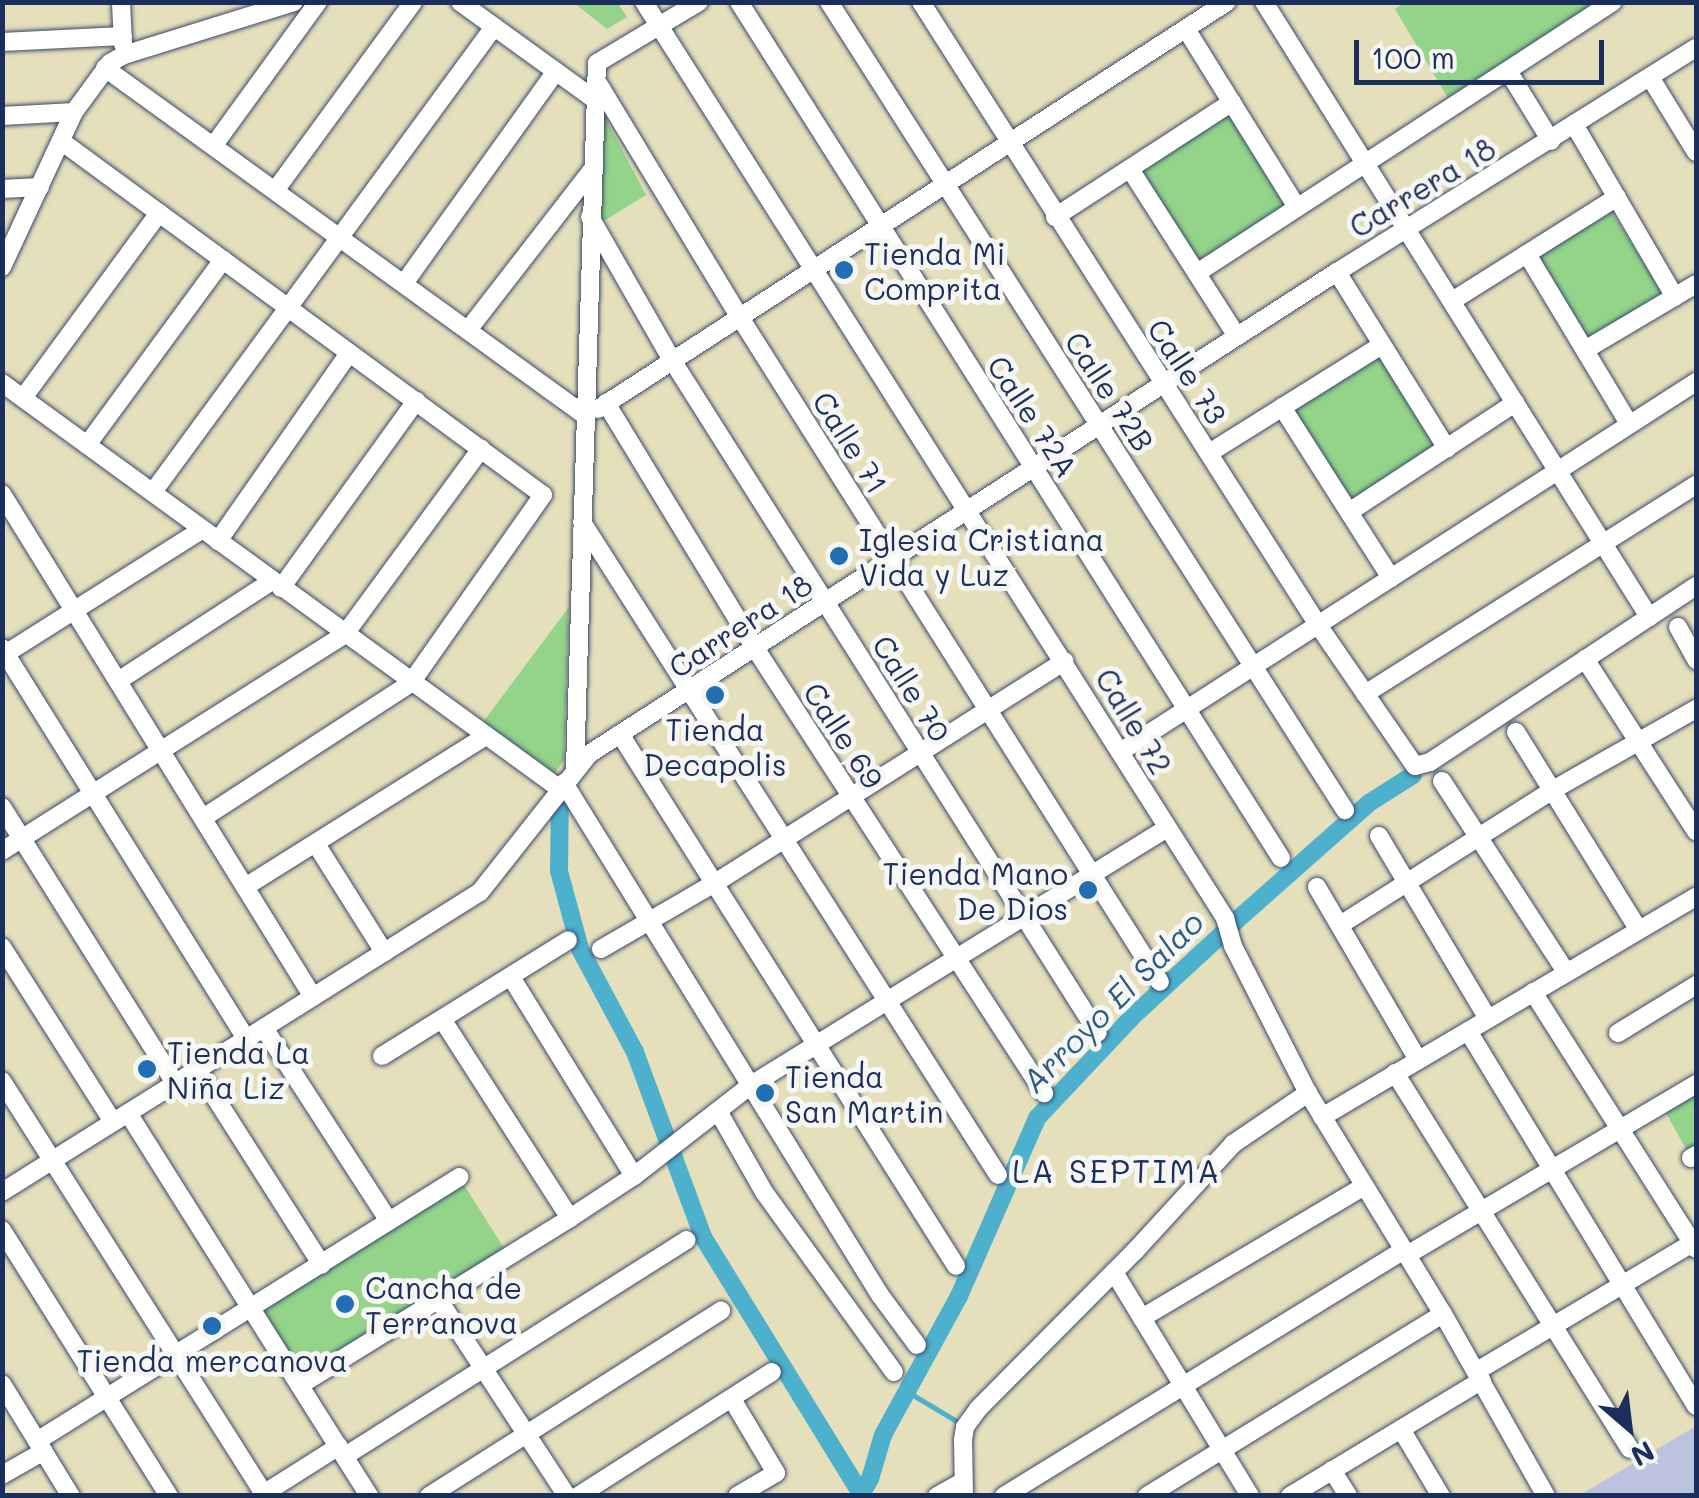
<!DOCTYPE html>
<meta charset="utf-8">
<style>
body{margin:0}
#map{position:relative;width:1699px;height:1498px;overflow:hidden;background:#e6dfbb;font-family:Mali,sans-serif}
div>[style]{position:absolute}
.industrial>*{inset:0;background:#bcc3de}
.green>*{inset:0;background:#93d38a}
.stream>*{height:5px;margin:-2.5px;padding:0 2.5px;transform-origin:2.5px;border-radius:2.5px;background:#4db0cc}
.canal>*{height:18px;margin:-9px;padding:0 9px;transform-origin:9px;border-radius:9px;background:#4db0cc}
.roads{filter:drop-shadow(0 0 2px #39496c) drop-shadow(0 0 2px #39496c)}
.minor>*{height:18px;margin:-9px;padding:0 9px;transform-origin:9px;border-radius:9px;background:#fff}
.dots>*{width:28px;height:28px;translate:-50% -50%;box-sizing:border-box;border:5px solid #f6f6f2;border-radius:50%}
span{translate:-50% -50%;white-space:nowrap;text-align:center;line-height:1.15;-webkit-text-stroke:10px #f6f6f2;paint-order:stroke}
.street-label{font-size:30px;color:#1b2f5e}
.poi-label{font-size:30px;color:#1b2f5e}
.left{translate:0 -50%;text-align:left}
.right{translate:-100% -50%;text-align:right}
.water-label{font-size:32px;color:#2c5c84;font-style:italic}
.neighbourhood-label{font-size:32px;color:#1b2f5e;letter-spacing:2.5px}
.frame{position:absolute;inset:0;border:5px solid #1b2f5e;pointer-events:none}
.north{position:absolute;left:1579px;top:1378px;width:100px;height:100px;-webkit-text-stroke:8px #f6f6f2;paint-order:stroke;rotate:152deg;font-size:28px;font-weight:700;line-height:40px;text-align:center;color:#1b2f5e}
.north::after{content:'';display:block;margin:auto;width:35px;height:45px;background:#1b2f5e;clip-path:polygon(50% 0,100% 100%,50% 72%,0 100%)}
.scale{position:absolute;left:1354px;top:40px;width:250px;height:45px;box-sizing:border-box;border:5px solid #1b2f5e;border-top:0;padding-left:12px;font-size:30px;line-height:35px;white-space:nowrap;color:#1b2f5e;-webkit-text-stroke:8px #f6f6f2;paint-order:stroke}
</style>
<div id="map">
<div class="industrial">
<i style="clip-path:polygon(1696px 1426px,1696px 1495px,1580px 1495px)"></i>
</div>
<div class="green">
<i style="clip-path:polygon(1405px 2px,1596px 3px,1448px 98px,1395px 9px)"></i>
<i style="clip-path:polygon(574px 3px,618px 3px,627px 17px,607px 29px)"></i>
<i style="clip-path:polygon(599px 106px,646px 195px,599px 224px)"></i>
<i style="clip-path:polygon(1229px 112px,1290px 206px,1197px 265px,1137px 171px)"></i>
<i style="clip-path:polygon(1609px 208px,1665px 296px,1592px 343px,1535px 255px)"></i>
<i style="clip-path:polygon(1382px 352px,1442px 446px,1350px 505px,1289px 411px)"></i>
<i style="clip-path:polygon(569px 607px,564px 760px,555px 773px,483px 722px)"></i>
<i style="clip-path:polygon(1696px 1094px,1696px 1154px,1691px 1158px,1666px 1113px)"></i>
<i style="clip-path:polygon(459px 1177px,509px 1256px,300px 1385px,251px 1309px)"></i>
</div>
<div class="stream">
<i style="left:908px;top:1392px;width:64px;rotate:31deg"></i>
</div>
<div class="canal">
<i style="left:560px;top:789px;width:82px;rotate:90.7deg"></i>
<i style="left:559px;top:871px;width:81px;rotate:74.9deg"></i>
<i style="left:580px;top:949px;width:117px;rotate:61.9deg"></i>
<i style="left:635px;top:1052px;width:197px;rotate:69.8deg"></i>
<i style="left:703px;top:1237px;width:302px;rotate:58.4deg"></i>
<i style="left:860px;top:1496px;width:20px;rotate:-60deg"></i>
<i style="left:870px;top:1479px;width:46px;rotate:-73.5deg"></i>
<i style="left:883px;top:1435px;width:158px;rotate:-61.3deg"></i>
<i style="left:959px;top:1296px;width:194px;rotate:-66.3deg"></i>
<i style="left:1037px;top:1118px;width:140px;rotate:-46.7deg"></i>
<i style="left:1133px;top:1016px;width:143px;rotate:-42.7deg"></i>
<i style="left:1238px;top:919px;width:175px;rotate:-41.5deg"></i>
<i style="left:1369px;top:803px;width:52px;rotate:-32.5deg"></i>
</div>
<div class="roads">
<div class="minor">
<i style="left:121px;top:2px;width:42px;rotate:87.3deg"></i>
<i style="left:460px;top:2px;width:165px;rotate:35.9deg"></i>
<i style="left:644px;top:2px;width:1085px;rotate:57.61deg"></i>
<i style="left:1225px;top:918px;width:29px;rotate:74deg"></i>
<i style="left:1233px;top:946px;width:165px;rotate:63deg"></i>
<i style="left:1308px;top:1093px;width:259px;rotate:58.6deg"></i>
<i style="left:1443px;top:1314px;width:209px;rotate:60.5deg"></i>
<i style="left:739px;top:2px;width:1013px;rotate:57.66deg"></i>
<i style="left:829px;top:2px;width:959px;rotate:57.44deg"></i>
<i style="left:921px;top:2px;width:739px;rotate:57.49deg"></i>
<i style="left:1318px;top:625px;width:171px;rotate:55.5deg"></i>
<i style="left:1415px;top:766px;width:16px;rotate:-15deg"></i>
<i style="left:1430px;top:762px;width:319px;rotate:-33.5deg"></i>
<i style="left:1264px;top:2px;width:726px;rotate:57.95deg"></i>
<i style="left:1186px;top:29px;width:210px;rotate:58.1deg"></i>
<i style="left:2px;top:42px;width:121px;rotate:-2.8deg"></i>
<i style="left:105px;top:68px;width:590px;rotate:35.9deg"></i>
<i style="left:1508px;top:71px;width:82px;rotate:58.4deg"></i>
<i style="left:1650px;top:77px;width:88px;rotate:58.5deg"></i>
<i style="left:596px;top:80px;width:280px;rotate:58.8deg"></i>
<i style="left:741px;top:319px;width:784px;rotate:57.71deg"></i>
<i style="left:2px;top:116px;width:72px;rotate:-3.2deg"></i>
<i style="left:1575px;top:126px;width:198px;rotate:59.7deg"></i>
<i style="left:61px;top:141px;width:598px;rotate:36.3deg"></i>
<i style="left:543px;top:495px;width:230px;rotate:125.1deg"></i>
<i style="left:411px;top:683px;width:248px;rotate:147deg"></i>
<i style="left:214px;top:145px;width:177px;rotate:-54deg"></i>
<i style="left:1130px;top:169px;width:198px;rotate:57.4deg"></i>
<i style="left:277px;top:188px;width:230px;rotate:-53.8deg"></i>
<i style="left:2px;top:189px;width:38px;rotate:-3deg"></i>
<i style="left:590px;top:217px;width:165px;rotate:60.2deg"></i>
<i style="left:672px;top:360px;width:796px;rotate:57.67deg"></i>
<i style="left:1055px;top:217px;width:211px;rotate:-33deg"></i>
<i style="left:1527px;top:254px;width:198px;rotate:59deg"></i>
<i style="left:2px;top:267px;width:171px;rotate:-65.1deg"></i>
<i style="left:74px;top:112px;width:61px;rotate:-53.7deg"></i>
<i style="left:110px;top:63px;width:16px;rotate:-30deg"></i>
<i style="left:124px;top:55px;width:178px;rotate:-17.3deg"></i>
<i style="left:1337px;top:272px;width:208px;rotate:58.1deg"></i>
<i style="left:1197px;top:273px;width:496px;rotate:-33.1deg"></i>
<i style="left:405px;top:282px;width:259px;rotate:-54.4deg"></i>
<i style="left:1452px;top:301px;width:195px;rotate:-32.2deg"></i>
<i style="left:468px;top:330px;width:202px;rotate:-52.2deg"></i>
<i style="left:1585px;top:350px;width:129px;rotate:-30.7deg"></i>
<i style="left:2px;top:383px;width:690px;rotate:36.04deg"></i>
<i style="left:23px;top:398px;width:230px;rotate:-53.7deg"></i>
<i style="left:606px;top:403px;width:287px;rotate:58.7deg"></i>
<i style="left:755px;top:648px;width:531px;rotate:57deg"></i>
<i style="left:1282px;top:407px;width:203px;rotate:57.5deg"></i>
<i style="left:598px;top:409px;width:749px;rotate:-32.91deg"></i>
<i style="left:87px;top:445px;width:230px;rotate:-53.7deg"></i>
<i style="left:1209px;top:453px;width:204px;rotate:-32deg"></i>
<i style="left:153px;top:492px;width:577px;rotate:-53.75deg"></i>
<i style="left:2px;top:494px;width:591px;rotate:58.27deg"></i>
<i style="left:1349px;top:512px;width:199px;rotate:-33.3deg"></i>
<i style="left:582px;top:522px;width:774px;rotate:57.5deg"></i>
<i style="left:218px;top:541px;width:229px;rotate:-55.1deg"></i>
<i style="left:281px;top:588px;width:231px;rotate:-54.2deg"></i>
<i style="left:1678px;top:627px;width:38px;rotate:61deg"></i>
<i style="left:2px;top:648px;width:461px;rotate:58deg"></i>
<i style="left:2px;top:656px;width:236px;rotate:-32.3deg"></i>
<i style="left:1585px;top:659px;width:205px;rotate:57.2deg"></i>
<i style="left:118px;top:681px;width:184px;rotate:-33deg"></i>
<i style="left:1365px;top:694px;width:391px;rotate:-32.3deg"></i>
<i style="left:1516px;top:732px;width:233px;rotate:58.2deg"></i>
<i style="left:620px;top:734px;width:629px;rotate:57.72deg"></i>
<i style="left:1120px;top:752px;width:685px;rotate:-32.72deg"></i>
<i style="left:575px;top:769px;width:706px;rotate:-88.22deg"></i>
<i style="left:597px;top:63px;width:119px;rotate:-30.9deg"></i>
<i style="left:1442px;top:781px;width:228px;rotate:57deg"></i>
<i style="left:564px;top:783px;width:602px;rotate:58.32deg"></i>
<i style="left:880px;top:1295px;width:62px;rotate:53.5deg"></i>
<i style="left:2px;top:807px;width:326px;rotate:57.9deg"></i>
<i style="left:1379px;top:836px;width:213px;rotate:59.2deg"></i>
<i style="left:316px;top:844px;width:128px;rotate:57.8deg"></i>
<i style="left:2px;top:851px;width:406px;rotate:-32.3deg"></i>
<i style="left:345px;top:634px;width:230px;rotate:-53.7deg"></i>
<i style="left:245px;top:887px;width:284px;rotate:-32.1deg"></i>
<i style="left:1317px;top:887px;width:200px;rotate:59.7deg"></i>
<i style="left:1340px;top:925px;width:250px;rotate:-32.4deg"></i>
<i style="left:1551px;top:791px;width:167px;rotate:-29.5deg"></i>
<i style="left:2px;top:947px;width:207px;rotate:57.6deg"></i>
<i style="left:601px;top:949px;width:132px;rotate:-30.1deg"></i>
<i style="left:715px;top:883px;width:414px;rotate:-32.4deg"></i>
<i style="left:511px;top:977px;width:234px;rotate:58.3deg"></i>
<i style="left:1533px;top:992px;width:304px;rotate:57.6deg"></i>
<i style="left:442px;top:1019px;width:237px;rotate:57.3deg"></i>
<i style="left:264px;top:1028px;width:230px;rotate:57.1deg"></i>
<i style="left:1468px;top:1031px;width:439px;rotate:58.7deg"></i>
<i style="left:1618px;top:1033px;width:92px;rotate:-31.6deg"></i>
<i style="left:382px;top:1056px;width:219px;rotate:-31.9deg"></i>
<i style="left:197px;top:1069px;width:232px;rotate:57.5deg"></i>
<i style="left:1395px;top:1073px;width:443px;rotate:58deg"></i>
<i style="left:2px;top:1081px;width:491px;rotate:57.6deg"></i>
<i style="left:718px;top:1111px;width:93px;rotate:60.4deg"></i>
<i style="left:764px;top:1192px;width:222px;rotate:54.2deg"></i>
<i style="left:128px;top:1113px;width:453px;rotate:57.8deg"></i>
<i style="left:1322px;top:1117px;width:434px;rotate:-30.5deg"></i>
<i style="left:1691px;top:1158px;width:6px;rotate:-31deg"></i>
<i style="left:2px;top:1192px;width:564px;rotate:-32.11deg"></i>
<i style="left:480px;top:892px;width:176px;rotate:-51.7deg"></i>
<i style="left:589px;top:754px;width:890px;rotate:-32.8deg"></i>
<i style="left:1337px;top:272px;width:423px;rotate:-32deg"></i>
<i style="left:2px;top:1230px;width:314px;rotate:57.9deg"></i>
<i style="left:1407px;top:1255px;width:336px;rotate:-30.6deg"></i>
<i style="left:1114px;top:1272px;width:262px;rotate:58.7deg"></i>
<i style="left:438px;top:1299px;width:235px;rotate:56.8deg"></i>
<i style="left:1142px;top:1318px;width:258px;rotate:-30.7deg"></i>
<i style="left:1477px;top:1371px;width:255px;rotate:-30.7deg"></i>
<i style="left:2px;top:1384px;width:132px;rotate:58.4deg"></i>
<i style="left:300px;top:1385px;width:317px;rotate:-31.7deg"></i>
<i style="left:570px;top:1218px;width:77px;rotate:-33.3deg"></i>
<i style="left:634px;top:1176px;width:148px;rotate:-37.9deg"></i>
<i style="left:751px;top:1085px;width:489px;rotate:-31.7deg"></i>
<i style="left:732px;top:1399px;width:86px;rotate:59.3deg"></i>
<i style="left:776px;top:1473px;width:45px;rotate:149.5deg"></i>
<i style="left:1401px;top:1429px;width:78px;rotate:59.2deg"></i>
<i style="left:37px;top:1441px;width:498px;rotate:-32deg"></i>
<i style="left:345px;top:1456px;width:404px;rotate:-32.3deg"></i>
<i style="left:1332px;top:1470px;width:31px;rotate:58deg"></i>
<i style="left:2px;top:1475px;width:48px;rotate:-29.7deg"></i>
<i style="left:260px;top:1496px;width:93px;rotate:-32.3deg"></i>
<i style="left:429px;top:1496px;width:346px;rotate:-32.4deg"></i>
<i style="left:578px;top:1496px;width:230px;rotate:-32.6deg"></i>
<i style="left:937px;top:1496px;width:26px;rotate:-29deg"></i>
<i style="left:964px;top:1496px;width:56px;rotate:-91deg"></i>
<i style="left:963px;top:1440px;width:13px;rotate:-81deg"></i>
<i style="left:965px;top:1427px;width:22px;rotate:-54deg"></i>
<i style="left:978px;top:1409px;width:223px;rotate:-45.2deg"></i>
<i style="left:1135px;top:1251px;width:145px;rotate:-47.5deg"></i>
<i style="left:1233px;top:1144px;width:91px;rotate:-34.2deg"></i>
<i style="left:1004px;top:1496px;width:470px;rotate:-31.6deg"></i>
<i style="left:1147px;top:1496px;width:347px;rotate:-31.6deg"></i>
<i style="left:1290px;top:1496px;width:224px;rotate:-31.1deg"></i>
</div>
</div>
<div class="dots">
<i style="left:844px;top:270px;background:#1f6fb2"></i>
<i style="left:839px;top:556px;background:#1f6fb2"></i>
<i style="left:715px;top:695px;background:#1f6fb2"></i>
<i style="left:1088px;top:890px;background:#1f6fb2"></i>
<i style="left:147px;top:1069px;background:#1f6fb2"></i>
<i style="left:765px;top:1093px;background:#1f6fb2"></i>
<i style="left:345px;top:1304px;background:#1f6fb2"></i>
<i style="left:212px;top:1326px;background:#1f6fb2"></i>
</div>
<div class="street-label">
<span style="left:1422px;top:187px;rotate:-31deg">Carrera 18</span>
<span style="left:1188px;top:371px;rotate:57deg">Calle 73</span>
<span style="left:1110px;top:391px;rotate:57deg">Calle 72B</span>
<span style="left:1033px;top:416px;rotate:57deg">Calle 72A</span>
<span style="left:851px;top:442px;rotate:58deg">Calle 71</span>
<span style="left:740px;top:625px;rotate:-33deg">Carrera 18</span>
<span style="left:912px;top:688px;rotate:58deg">Calle 70</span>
<span style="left:1134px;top:721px;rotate:59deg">Calle 72</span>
<span style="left:844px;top:735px;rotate:57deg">Calle 69</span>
</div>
<div class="poi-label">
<span class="left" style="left:864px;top:270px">Tienda Mi<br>Comprita</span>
<span class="left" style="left:859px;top:556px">Iglesia Cristiana<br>Vida y Luz</span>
<span style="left:715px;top:746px">Tienda<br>Decapolis</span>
<span class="right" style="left:1068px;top:890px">Tienda Mano<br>De Dios</span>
<span class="left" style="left:167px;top:1069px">Tienda La<br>Niña Liz</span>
<span class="left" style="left:785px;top:1093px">Tienda<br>San Martin</span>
<span class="left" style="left:365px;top:1304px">Cancha de<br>Terranova</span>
<span style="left:212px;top:1360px">Tienda mercanova</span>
</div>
<div class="water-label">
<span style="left:1112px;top:1001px;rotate:-45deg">Arroyo El Salao</span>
</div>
<div class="neighbourhood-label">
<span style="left:1117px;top:1170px">LA SEPTIMA</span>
</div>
<div class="frame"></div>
<div class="north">N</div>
<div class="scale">100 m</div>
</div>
